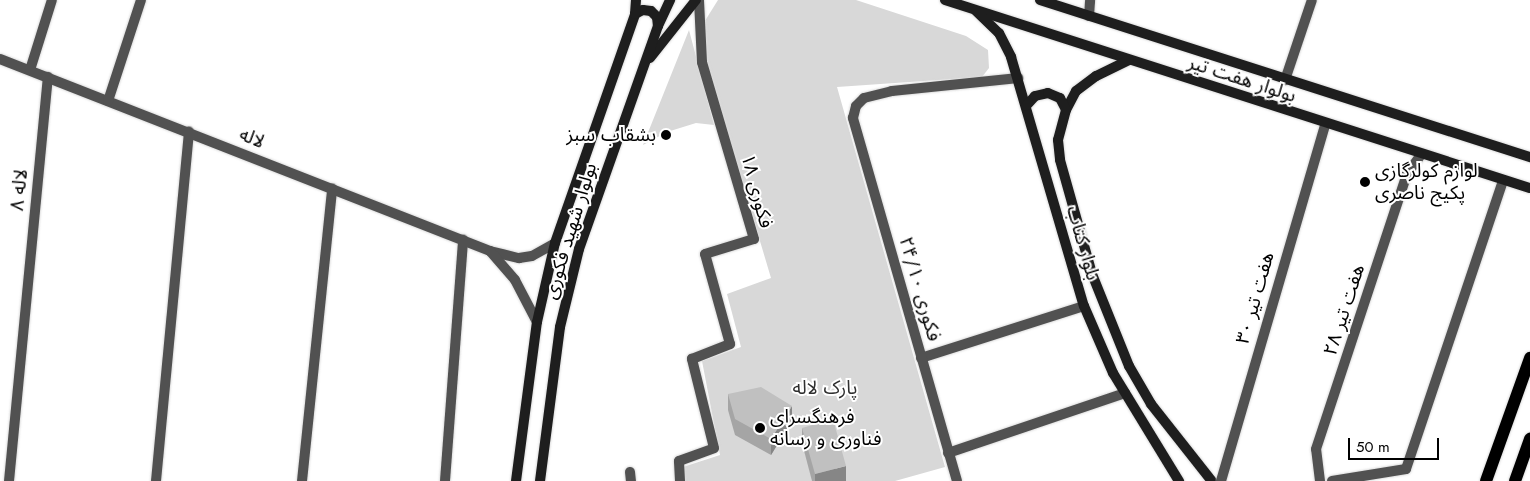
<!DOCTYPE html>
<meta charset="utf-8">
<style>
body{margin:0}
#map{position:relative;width:1530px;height:481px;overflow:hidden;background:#fff;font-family:Jost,"Noto Sans Arabic",sans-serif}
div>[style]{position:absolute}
.green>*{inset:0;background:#d8d8d8}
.roads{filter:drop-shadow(0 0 1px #dbdbdb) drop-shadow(0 0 1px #dbdbdb)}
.street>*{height:10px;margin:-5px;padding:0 5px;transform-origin:5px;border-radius:5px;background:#515151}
.secondary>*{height:10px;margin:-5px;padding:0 5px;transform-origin:5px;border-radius:5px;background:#1e1e1e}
.primary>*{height:12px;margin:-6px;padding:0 6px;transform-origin:6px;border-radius:6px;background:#000}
.wall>*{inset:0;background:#a5a5a5}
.shaded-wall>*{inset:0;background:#868686}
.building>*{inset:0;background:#c0c0c0}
.dots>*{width:14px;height:14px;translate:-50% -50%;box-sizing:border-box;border:2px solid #fff;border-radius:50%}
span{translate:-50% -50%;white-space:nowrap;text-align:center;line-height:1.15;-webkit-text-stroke:4px #fff;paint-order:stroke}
.street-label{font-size:19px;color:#000}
.poi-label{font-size:19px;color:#000}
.right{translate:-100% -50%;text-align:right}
.left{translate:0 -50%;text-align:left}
.park-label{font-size:19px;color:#2f2f2f}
.scale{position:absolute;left:1348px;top:438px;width:91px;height:22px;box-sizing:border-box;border:2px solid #000;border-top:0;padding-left:6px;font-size:15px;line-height:18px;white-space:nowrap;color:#000;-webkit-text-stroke:4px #fff;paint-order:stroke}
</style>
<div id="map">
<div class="green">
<i style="clip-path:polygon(718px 0,856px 0,966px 36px,988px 50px,989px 68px,982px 77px,837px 87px,945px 467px,895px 481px,684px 481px,683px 467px,720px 455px,702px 361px,741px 347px,727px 294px,771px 278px,706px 60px,703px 24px)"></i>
<i style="clip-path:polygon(689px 30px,714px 125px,696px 123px,667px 132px,643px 145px)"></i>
</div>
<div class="roads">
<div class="street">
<i style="left:1089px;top:16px;width:16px;rotate:-86deg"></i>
<i style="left:0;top:59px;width:526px;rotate:21.4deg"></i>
<i style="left:490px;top:251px;width:30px;rotate:14deg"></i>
<i style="left:519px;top:258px;width:13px;rotate:-9deg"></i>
<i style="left:532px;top:256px;width:26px;rotate:-29deg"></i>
<i style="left:30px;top:70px;width:73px;rotate:-72.6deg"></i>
<i style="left:1285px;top:80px;width:84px;rotate:-71.4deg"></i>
<i style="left:108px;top:101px;width:106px;rotate:-71.9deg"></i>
<i style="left:490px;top:251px;width:38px;rotate:49deg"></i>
<i style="left:515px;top:280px;width:47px;rotate:62.4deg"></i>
<i style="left:921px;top:358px;width:171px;rotate:-17.7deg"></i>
<i style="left:948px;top:453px;width:187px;rotate:-18.7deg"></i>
<i style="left:630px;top:472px;width:9px;rotate:84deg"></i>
<i style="left:9px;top:481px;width:406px;rotate:-84.5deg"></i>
<i style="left:156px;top:481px;width:351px;rotate:-84.6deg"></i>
<i style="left:302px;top:481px;width:294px;rotate:-84.1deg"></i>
<i style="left:445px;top:481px;width:242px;rotate:-85.7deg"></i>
<i style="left:680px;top:481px;width:20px;rotate:-93deg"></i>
<i style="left:679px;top:461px;width:37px;rotate:-20deg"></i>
<i style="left:714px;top:448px;width:92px;rotate:-103.9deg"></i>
<i style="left:692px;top:359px;width:41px;rotate:-21.5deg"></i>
<i style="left:730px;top:344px;width:93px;rotate:-105.5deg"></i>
<i style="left:705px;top:254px;width:51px;rotate:-17deg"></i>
<i style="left:754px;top:239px;width:184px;rotate:-106.4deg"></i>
<i style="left:702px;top:62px;width:62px;rotate:-92.8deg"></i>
<i style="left:957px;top:481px;width:378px;rotate:-106deg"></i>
<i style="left:853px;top:118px;width:12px;rotate:-76deg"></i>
<i style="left:856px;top:106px;width:11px;rotate:-45deg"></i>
<i style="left:864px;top:98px;width:29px;rotate:-14deg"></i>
<i style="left:892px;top:91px;width:127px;rotate:-5.9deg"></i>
<i style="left:1221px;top:481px;width:371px;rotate:-73.7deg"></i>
<i style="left:1320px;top:481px;width:32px;rotate:-97deg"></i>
<i style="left:1316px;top:449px;width:290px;rotate:-71.7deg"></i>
<i style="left:1407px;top:174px;width:24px;rotate:-54deg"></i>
<i style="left:1332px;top:481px;width:75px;rotate:-9.2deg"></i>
<i style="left:1406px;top:469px;width:305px;rotate:-71.4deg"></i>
</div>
<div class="secondary">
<i style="left:945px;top:0;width:614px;rotate:17.82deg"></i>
<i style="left:1040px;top:0;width:515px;rotate:17.77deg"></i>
<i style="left:976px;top:11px;width:32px;rotate:44deg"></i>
<i style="left:999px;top:33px;width:27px;rotate:63deg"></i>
<i style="left:1011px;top:57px;width:259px;rotate:73.7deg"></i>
<i style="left:1084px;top:306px;width:73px;rotate:66.6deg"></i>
<i style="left:1113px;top:373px;width:127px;rotate:58.6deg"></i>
<i style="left:635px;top:14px;width:9px;rotate:-27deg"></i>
<i style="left:643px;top:10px;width:8px;rotate:7deg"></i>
<i style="left:651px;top:11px;width:8px;rotate:45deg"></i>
<i style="left:657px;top:17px;width:9px;rotate:84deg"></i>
<i style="left:650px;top:58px;width:74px;rotate:-51.6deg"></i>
<i style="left:1129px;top:60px;width:37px;rotate:154deg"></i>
<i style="left:1096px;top:76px;width:25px;rotate:143deg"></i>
<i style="left:1076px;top:91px;width:21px;rotate:118deg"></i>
<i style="left:1066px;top:110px;width:31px;rotate:105deg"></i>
<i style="left:1058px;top:140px;width:20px;rotate:84deg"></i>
<i style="left:1060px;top:160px;width:118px;rotate:74.3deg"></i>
<i style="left:1092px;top:274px;width:99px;rotate:68.1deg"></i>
<i style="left:1129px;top:366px;width:44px;rotate:59.9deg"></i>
<i style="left:1151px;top:404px;width:97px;rotate:51.7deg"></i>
<i style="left:1026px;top:106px;width:13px;rotate:-48deg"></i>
<i style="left:1035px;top:96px;width:13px;rotate:-13deg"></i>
<i style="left:1048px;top:93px;width:13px;rotate:23deg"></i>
<i style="left:1060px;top:98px;width:13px;rotate:63deg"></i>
<i style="left:516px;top:481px;width:160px;rotate:-82.5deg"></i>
<i style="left:537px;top:322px;width:81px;rotate:-77.2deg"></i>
<i style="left:555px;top:243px;width:243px;rotate:-70.7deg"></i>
<i style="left:635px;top:14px;width:14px;rotate:-86deg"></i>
<i style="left:540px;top:481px;width:155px;rotate:-82.6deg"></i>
<i style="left:560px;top:327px;width:80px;rotate:-76.3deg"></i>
<i style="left:579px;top:249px;width:237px;rotate:-70.5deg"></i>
<i style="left:658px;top:26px;width:29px;rotate:-65deg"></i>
</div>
<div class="primary">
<i style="left:1486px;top:481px;width:131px;rotate:-70.3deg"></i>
<i style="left:1515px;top:481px;width:45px;rotate:-70.3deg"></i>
</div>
</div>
<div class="wall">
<i style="clip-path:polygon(728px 394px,792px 421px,771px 455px,735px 435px,728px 410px)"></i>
<i style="clip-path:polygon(802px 428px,846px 481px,812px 481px,802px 443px)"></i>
</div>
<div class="shaded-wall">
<i style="clip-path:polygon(792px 406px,792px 421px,771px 455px,771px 439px)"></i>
<i style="clip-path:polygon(846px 466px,846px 481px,815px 481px,815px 474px)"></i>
</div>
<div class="building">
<i style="clip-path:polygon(761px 387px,792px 406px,771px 439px,735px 419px,728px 394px)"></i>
<i style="clip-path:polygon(833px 419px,846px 466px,815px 474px,802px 428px)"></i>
</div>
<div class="dots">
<i style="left:666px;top:135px;background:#000"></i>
<i style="left:1365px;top:182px;background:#000"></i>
<i style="left:760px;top:428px;background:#000"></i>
</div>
<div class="street-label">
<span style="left:1242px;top:79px;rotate:18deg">بولوار هفت تیر</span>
<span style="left:252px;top:138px;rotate:22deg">لاله</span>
<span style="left:19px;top:190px;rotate:-84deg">لاله ۸</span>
<span style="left:757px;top:191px;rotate:75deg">فکوری ١٨</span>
<span style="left:570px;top:231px;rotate:-73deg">بولوار شهید فکوری</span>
<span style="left:1083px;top:243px;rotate:74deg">بلوار کتاب</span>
<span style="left:920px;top:289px;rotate:74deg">فکوری ۲۴/۱۰</span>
<span style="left:1255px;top:298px;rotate:-74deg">هفت تیر ۳۰</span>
<span style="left:1344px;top:310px;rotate:-72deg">هفت تیر ۲۸</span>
</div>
<div class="poi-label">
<span class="right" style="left:656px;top:135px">بشقاب سبز</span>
<span class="left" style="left:1375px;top:182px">لوازم کولرگازی<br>پکیج ناصری</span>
<span class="left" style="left:770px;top:428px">فرهنگسرای<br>فناوری و رسانه</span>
</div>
<div class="park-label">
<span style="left:825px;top:388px">پارک لاله</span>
</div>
<div class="scale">50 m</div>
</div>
